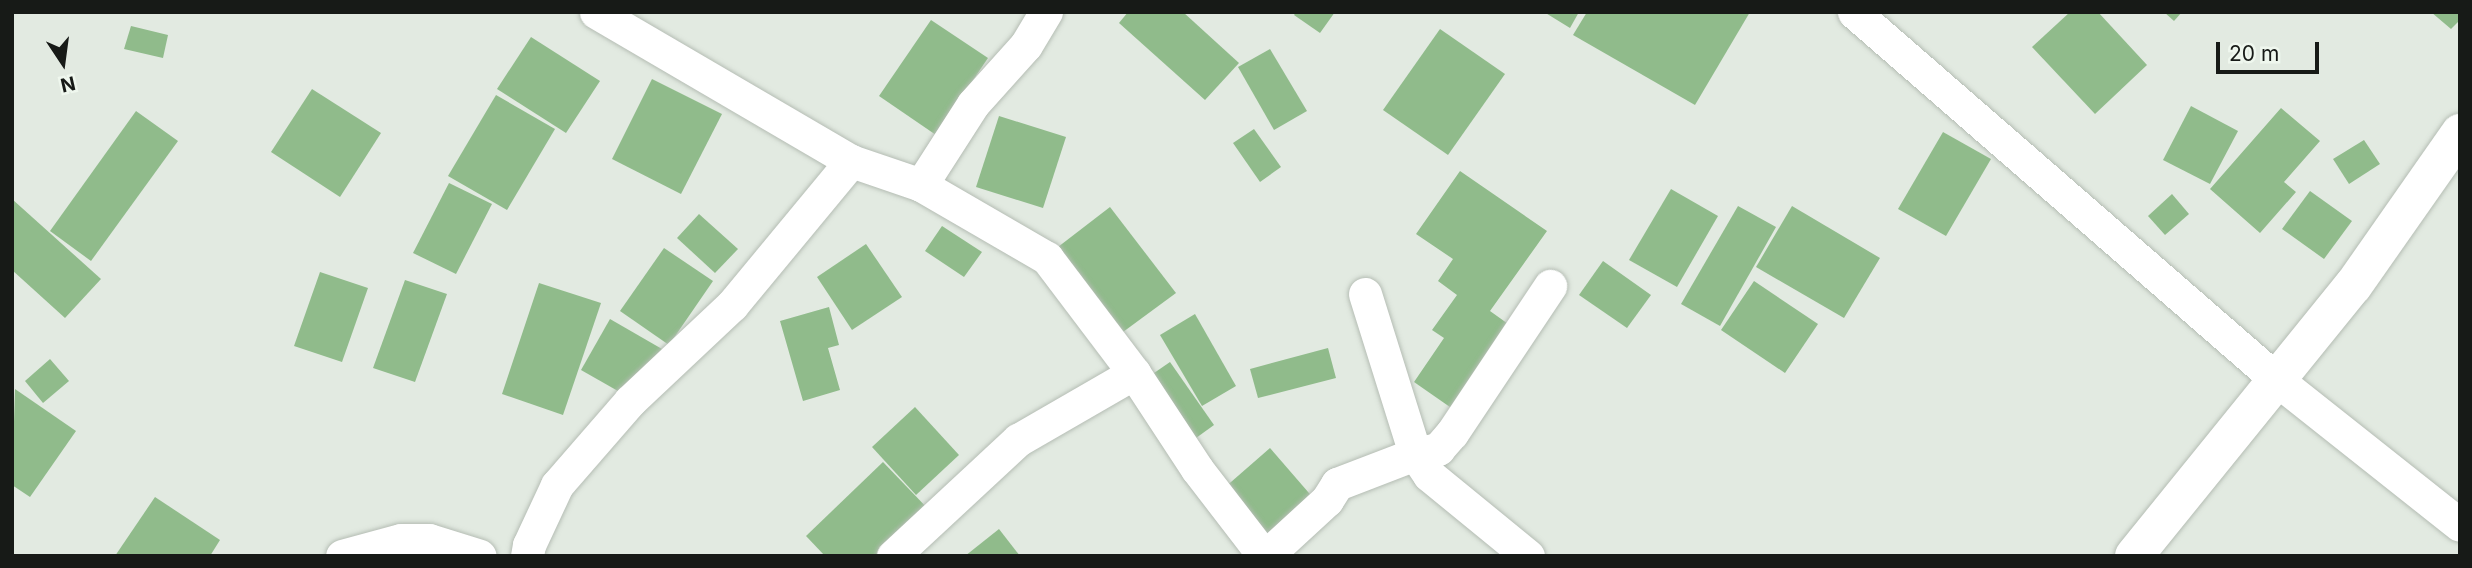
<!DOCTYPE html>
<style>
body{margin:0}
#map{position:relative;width:2472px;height:568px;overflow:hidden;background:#e2eae1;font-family:Inter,sans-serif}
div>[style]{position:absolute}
.building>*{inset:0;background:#90bb8b}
.roads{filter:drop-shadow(0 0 2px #b5bdb4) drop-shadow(0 0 2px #b5bdb4)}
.street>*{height:33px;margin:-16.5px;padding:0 16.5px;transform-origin:16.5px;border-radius:16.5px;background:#fff}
.secondary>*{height:38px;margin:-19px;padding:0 19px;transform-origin:19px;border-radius:19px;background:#fff}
span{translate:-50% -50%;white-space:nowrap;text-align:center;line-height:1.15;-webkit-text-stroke:5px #eff7ee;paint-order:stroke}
.frame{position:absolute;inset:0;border:14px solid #171a17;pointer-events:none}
.north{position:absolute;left:28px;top:28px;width:70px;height:70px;-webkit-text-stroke:5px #eff7ee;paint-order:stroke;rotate:167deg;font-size:19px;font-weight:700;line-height:28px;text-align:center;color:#171a17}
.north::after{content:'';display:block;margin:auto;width:24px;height:32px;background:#171a17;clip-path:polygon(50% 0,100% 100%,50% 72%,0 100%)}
.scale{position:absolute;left:2216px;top:42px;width:103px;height:32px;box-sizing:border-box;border:4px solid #171a17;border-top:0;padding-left:9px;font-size:21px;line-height:24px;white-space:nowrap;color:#171a17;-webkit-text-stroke:5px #eff7ee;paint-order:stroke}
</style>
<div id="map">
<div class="building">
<i style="clip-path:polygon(1128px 12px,1183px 12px,1239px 63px,1205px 100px,1119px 23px)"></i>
<i style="clip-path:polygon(1296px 12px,1335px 12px,1320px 33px,1294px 15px)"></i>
<i style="clip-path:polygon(1544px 12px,1579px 12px,1570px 28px)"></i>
<i style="clip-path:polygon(1587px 12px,1750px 12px,1695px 105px,1573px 35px)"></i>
<i style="clip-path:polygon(2070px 12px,2098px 12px,2147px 65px,2095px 114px,2032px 47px)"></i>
<i style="clip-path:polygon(2164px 12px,2182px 12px,2174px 21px)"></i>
<i style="clip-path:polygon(2431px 12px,2460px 12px,2460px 20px,2451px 29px)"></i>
<i style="clip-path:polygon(931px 20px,988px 58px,936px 135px,879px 96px)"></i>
<i style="clip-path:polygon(131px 26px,168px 35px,163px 58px,124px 49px)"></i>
<i style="clip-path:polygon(1440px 29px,1505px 74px,1448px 155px,1383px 110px)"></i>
<i style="clip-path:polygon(531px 37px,600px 81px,566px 133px,497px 89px)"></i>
<i style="clip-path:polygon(1270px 49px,1307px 111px,1274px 130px,1238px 67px)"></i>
<i style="clip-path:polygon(652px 79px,722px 114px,681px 194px,612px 159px)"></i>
<i style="clip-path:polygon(312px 89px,381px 133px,340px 197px,271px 152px)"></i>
<i style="clip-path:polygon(496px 95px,555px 129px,507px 210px,448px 176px)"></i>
<i style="clip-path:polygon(2191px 106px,2238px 131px,2210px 184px,2163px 160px)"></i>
<i style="clip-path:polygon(2281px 108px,2320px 141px,2284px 182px,2296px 192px,2260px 233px,2210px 189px)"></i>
<i style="clip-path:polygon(136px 111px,178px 141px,91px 261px,50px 231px)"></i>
<i style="clip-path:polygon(999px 116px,1066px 137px,1043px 208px,976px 187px)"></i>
<i style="clip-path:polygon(1254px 129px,1281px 167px,1260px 182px,1233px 143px)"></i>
<i style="clip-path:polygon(1943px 132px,1991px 159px,1946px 236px,1898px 209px)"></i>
<i style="clip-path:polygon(2364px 140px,2380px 164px,2349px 184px,2333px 159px)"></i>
<i style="clip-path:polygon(1460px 171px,1547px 231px,1490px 311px,1518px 331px,1460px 414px,1414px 382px,1444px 338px,1432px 330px,1457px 295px,1438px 281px,1453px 259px,1416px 234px)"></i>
<i style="clip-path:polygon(449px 183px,492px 204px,456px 274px,413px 253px)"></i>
<i style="clip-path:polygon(1671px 189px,1718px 216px,1677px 287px,1629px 260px)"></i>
<i style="clip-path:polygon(2310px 191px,2352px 221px,2324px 259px,2282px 229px)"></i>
<i style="clip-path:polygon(2172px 194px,2189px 214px,2165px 235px,2148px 216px)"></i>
<i style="clip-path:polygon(12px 199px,101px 279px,65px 318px,12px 270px)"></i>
<i style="clip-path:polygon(1738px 206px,1776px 227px,1720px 326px,1681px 304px)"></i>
<i style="clip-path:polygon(1792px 206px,1880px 258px,1844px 318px,1756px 267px)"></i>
<i style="clip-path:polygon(1110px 207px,1176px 293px,1123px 332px,1058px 247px)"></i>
<i style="clip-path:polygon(699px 214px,738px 249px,715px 273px,677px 238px)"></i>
<i style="clip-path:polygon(942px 226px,982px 252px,964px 277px,925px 251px)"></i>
<i style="clip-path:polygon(866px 244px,902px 297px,852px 330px,817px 277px)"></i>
<i style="clip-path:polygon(664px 248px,713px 281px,669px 345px,620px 311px)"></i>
<i style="clip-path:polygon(1603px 261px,1651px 295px,1627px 328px,1579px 295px)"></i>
<i style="clip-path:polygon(320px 272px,368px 288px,342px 362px,294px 346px)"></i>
<i style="clip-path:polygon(405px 280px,447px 294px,415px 382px,373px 368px)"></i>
<i style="clip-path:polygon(1754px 281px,1818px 324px,1785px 373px,1721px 330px)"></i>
<i style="clip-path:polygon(539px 283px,601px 303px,563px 415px,502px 394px)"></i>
<i style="clip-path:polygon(829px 307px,839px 345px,828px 348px,840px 390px,803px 401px,780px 321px)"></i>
<i style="clip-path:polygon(1195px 314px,1236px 386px,1202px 406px,1160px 335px)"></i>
<i style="clip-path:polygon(610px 319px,662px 349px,632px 399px,581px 370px)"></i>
<i style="clip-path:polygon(1328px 348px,1336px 378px,1258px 398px,1250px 369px)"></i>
<i style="clip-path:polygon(50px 359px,69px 381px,43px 403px,25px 381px)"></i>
<i style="clip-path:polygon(1170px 362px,1214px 425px,1185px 446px,1141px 382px)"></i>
<i style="clip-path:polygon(15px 389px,76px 431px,30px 497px,12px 485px)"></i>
<i style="clip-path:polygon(915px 407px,959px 455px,916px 495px,872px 447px)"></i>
<i style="clip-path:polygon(1270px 448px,1315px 500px,1267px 541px,1223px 489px)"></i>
<i style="clip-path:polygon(883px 462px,931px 512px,885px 556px,825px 556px,806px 536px)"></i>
<i style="clip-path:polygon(155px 497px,220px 540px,210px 556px,115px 556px)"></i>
<i style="clip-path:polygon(999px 529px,1020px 556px,965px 556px)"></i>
</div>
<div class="roads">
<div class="street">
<i style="left:596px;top:12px;width:295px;rotate:30.3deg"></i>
<i style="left:851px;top:161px;width:74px;rotate:18.9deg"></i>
<i style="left:921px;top:185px;width:146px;rotate:30.1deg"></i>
<i style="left:1047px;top:258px;width:144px;rotate:52.9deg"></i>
<i style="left:1134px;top:373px;width:115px;rotate:56.7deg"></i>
<i style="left:1197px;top:469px;width:110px;rotate:52.4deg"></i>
<i style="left:1854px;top:12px;width:561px;rotate:41.02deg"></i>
<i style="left:2277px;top:380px;width:233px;rotate:38.4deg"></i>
<i style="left:921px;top:185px;width:96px;rotate:-57.3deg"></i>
<i style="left:973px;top:104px;width:79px;rotate:-48.1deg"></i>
<i style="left:1026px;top:45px;width:39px;rotate:-59deg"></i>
<i style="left:1365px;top:294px;width:168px;rotate:72.6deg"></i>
<i style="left:1415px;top:454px;width:25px;rotate:56deg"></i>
<i style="left:1429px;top:475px;width:128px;rotate:39.3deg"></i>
<i style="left:342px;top:556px;width:61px;rotate:-15.2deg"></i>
<i style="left:401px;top:540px;width:28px"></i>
<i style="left:429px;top:540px;width:53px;rotate:17.4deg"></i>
<i style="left:527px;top:556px;width:11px;rotate:-80deg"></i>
<i style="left:529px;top:545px;width:66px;rotate:-65deg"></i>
<i style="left:557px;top:485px;width:111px;rotate:-49deg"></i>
<i style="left:630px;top:401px;width:140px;rotate:-43.3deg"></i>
<i style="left:732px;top:305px;width:187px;rotate:-50.4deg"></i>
<i style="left:893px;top:556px;width:171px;rotate:-42.9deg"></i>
<i style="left:1018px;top:440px;width:134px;rotate:-30deg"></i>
<i style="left:1266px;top:556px;width:83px;rotate:-42.6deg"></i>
<i style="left:1327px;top:500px;width:19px;rotate:-58deg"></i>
<i style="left:1337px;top:484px;width:84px;rotate:-21deg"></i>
<i style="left:1415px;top:454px;width:24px;rotate:-12deg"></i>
<i style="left:1438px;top:449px;width:21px;rotate:-49deg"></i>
<i style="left:1452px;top:433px;width:177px;rotate:-56.3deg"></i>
</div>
<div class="secondary">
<i style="left:2134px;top:556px;width:348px;rotate:-51deg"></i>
<i style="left:2353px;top:286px;width:187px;rotate:-55deg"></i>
</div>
</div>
<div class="frame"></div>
<div class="north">N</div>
<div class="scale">20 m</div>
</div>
